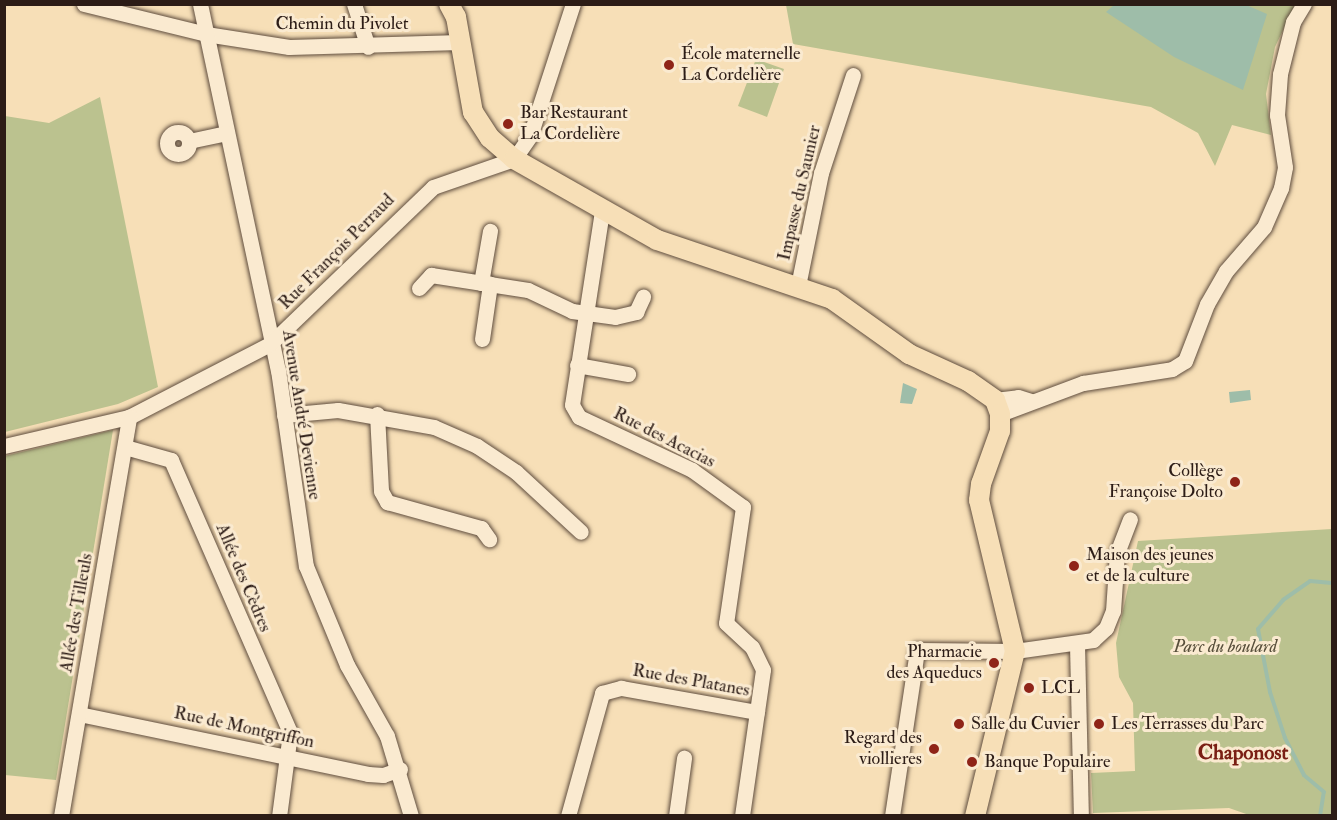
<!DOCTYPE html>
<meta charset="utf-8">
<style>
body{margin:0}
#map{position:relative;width:1337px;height:820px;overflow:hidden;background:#f7dfb7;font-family:"IM FELL Double Pica",serif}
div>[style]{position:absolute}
.green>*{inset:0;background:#bbc28f}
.water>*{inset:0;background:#9ebda9}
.stream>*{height:4px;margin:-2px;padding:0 2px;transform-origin:2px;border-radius:2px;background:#9ebda9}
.roads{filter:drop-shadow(0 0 2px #5f4d3e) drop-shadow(0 0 2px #5f4d3e)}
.minor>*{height:15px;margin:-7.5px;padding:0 7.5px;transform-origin:7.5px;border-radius:7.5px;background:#faead0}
.minor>.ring{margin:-7.5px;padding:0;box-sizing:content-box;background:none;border:15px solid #faead0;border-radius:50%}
.major>*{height:20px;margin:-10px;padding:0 10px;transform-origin:10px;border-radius:10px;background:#f7dfb7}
.dots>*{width:16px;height:16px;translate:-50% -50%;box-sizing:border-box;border:3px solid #faead0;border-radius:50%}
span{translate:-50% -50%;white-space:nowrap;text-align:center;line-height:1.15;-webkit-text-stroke:6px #faead0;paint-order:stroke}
.street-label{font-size:18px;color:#2c1c16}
.poi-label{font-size:18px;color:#2c1c16}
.left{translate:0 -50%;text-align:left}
.right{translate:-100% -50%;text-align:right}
.park-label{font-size:18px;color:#574e3a;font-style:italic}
.quarter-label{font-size:21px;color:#7a1f14;font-weight:700}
.frame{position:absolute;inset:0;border:6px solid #2c1c16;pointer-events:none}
</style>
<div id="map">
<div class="green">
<i style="clip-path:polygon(786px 5px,1295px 5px,1275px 47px,1266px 94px,1271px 135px,1232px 125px,1215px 166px,1198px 133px,1151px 107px,793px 44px)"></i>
<i style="clip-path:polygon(756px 59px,784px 69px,767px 117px,738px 106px)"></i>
<i style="clip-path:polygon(100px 97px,158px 387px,118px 404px,5px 432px,5px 116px,49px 123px)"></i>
<i style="clip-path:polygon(113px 430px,56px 780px,5px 775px,5px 456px)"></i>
<i style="clip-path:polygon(1332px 529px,1332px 815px,1249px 815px,1229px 808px,1093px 813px,1091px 773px,1135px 771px,1133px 703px,1119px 677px,1116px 643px,1138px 541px)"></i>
</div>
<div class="water">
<i style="clip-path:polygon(1244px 4px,1267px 14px,1243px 90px,1174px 57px,1106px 12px,1114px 5px)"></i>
<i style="clip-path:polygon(903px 383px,917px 389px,912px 404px,900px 403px)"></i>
<i style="clip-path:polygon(1250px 390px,1251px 400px,1230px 403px,1229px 392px)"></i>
</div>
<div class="stream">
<i style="left:1320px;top:816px;width:24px;rotate:-81deg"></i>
<i style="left:1324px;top:792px;width:26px;rotate:-140deg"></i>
<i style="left:1304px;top:775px;width:42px;rotate:-117.2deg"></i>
<i style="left:1285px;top:738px;width:48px;rotate:-108.1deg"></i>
<i style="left:1270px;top:692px;width:64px;rotate:-100.8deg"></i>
<i style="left:1258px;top:629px;width:38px;rotate:-49deg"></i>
<i style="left:1283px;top:600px;width:33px;rotate:-35deg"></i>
<i style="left:1310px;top:581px;width:22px;rotate:5deg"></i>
</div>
<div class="roads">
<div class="minor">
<i style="left:84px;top:4px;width:126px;rotate:13.8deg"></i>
<i style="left:206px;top:34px;width:84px;rotate:8.9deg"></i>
<i style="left:289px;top:47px;width:171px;rotate:-1.7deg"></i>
<i style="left:200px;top:4px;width:374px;rotate:78deg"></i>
<i style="left:278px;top:370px;width:198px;rotate:81.9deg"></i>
<i style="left:306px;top:566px;width:107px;rotate:67.5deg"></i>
<i style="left:347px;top:665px;width:81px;rotate:60.6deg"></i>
<i style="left:387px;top:736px;width:84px;rotate:73.3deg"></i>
<i style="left:354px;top:4px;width:45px;rotate:72deg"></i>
<i class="ring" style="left:167px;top:132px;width:7px;height:7px"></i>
<i style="left:189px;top:141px;width:39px;rotate:-12deg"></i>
<i style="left:602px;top:211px;width:196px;rotate:98.8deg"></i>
<i style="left:572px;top:405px;width:14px;rotate:60deg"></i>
<i style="left:579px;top:417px;width:125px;rotate:25.1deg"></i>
<i style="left:692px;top:470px;width:63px;rotate:36deg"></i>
<i style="left:743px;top:507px;width:117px;rotate:98.3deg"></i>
<i style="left:726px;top:623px;width:35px;rotate:43deg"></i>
<i style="left:752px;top:647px;width:25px;rotate:64deg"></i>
<i style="left:763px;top:670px;width:148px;rotate:98.2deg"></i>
<i style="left:481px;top:283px;width:53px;rotate:-80.2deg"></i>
<i style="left:798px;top:286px;width:115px;rotate:-78.5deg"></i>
<i style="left:821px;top:173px;width:103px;rotate:-71.9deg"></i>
<i style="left:419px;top:288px;width:18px;rotate:-47deg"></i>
<i style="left:431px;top:275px;width:98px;rotate:8.8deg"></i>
<i style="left:528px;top:290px;width:49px;rotate:25.5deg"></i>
<i style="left:572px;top:311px;width:43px;rotate:7.9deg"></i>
<i style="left:615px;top:317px;width:22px;rotate:-13deg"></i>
<i style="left:636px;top:312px;width:17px;rotate:-65deg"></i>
<i style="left:482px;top:339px;width:56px;rotate:-81.7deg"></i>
<i style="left:577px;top:365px;width:52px;rotate:10deg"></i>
<i style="left:995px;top:400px;width:23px;rotate:-7deg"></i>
<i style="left:1018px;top:397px;width:14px;rotate:17deg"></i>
<i style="left:377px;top:414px;width:77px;rotate:87deg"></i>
<i style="left:381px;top:491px;width:13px;rotate:61deg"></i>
<i style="left:387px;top:502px;width:98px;rotate:15.5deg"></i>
<i style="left:481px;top:528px;width:14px;rotate:54deg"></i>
<i style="left:1000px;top:414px;width:89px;rotate:-20.5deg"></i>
<i style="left:1083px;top:383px;width:90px;rotate:-8.9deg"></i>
<i style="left:1172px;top:369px;width:15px;rotate:-32deg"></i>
<i style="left:1185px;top:361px;width:61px;rotate:-68.9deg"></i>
<i style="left:1207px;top:304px;width:38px;rotate:-60deg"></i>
<i style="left:1226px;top:271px;width:58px;rotate:-49.2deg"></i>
<i style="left:1264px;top:227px;width:43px;rotate:-66.4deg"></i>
<i style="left:1281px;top:188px;width:21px;rotate:-79deg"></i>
<i style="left:1285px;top:167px;width:53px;rotate:-98.7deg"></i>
<i style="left:1277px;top:115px;width:41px;rotate:-85.8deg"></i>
<i style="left:1280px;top:74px;width:54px;rotate:-76deg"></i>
<i style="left:1293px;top:22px;width:21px;rotate:-59deg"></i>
<i style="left:284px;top:415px;width:54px;rotate:-5.3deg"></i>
<i style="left:338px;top:410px;width:97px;rotate:10deg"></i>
<i style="left:434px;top:427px;width:47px;rotate:23.8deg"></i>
<i style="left:477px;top:446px;width:47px;rotate:33.7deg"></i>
<i style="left:516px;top:472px;width:88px;rotate:42.7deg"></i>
<i style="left:4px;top:446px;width:128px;rotate:-13.1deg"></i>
<i style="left:129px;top:417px;width:159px;rotate:-27.4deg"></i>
<i style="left:270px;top:344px;width:226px;rotate:-43.9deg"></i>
<i style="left:433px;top:187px;width:86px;rotate:-19.1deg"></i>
<i style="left:514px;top:159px;width:28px;rotate:-55deg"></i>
<i style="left:530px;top:136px;width:139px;rotate:-72deg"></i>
<i style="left:125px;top:447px;width:48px;rotate:15.8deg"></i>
<i style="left:171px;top:460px;width:298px;rotate:66.4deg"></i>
<i style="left:290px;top:733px;width:84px;rotate:97.5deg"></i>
<i style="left:1077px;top:644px;width:172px;rotate:88.7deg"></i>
<i style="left:79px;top:714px;width:295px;rotate:11.7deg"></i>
<i style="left:368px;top:774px;width:15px;rotate:4deg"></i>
<i style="left:383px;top:775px;width:18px;rotate:-19deg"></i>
<i style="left:61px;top:816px;width:405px;rotate:-80.3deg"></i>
<i style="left:568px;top:816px;width:128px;rotate:-74.5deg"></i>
<i style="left:602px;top:693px;width:20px;rotate:-15deg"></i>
<i style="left:621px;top:688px;width:138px;rotate:10deg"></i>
<i style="left:676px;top:816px;width:59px;rotate:-82.1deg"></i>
<i style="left:892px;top:816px;width:168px;rotate:-81.4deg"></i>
<i style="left:917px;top:650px;width:98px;rotate:0.6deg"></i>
<i style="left:1015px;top:651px;width:79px;rotate:-8deg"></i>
<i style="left:1093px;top:640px;width:18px;rotate:-43deg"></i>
<i style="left:1106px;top:628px;width:18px;rotate:-68deg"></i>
<i style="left:1113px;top:611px;width:58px;rotate:-86.1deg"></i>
<i style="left:1117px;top:553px;width:36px;rotate:-69deg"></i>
</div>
<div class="major">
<i style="left:449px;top:4px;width:15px;rotate:62deg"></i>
<i style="left:456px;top:17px;width:97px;rotate:79.9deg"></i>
<i style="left:473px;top:112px;width:31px;rotate:57deg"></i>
<i style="left:490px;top:138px;width:32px;rotate:41deg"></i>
<i style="left:514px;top:159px;width:164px;rotate:29.5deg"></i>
<i style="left:657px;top:240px;width:185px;rotate:18.6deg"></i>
<i style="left:832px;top:299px;width:95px;rotate:35.5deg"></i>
<i style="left:909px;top:354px;width:65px;rotate:24.6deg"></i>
<i style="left:968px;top:381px;width:33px;rotate:35deg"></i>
<i style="left:995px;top:400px;width:15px;rotate:70deg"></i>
<i style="left:1000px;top:414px;width:17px;rotate:90deg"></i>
<i style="left:1000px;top:431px;width:56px;rotate:109.7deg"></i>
<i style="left:981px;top:484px;width:16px;rotate:97deg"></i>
<i style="left:979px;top:500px;width:155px;rotate:76.6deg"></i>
<i style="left:1015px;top:651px;width:170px;rotate:103.6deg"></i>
</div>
</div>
<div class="dots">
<i style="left:669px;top:65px;background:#8f2418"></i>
<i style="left:508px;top:124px;background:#8f2418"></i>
<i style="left:1235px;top:482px;background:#8f2418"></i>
<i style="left:1074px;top:566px;background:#8f2418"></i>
<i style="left:994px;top:663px;background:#8f2418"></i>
<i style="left:1029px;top:688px;background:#8f2418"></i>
<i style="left:959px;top:724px;background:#8f2418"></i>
<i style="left:1099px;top:724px;background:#8f2418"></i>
<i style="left:934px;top:749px;background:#8f2418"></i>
<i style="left:972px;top:762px;background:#8f2418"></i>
</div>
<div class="street-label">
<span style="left:342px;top:24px">Chemin du Pivolet</span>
<span style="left:800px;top:193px;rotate:-77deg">Impasse du Saunier</span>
<span style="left:337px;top:252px;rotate:-45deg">Rue François Perraud</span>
<span style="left:301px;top:415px;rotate:81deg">Avenue André Devienne</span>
<span style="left:664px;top:438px;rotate:27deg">Rue des Acacias</span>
<span style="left:243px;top:578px;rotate:67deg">Allée des Cèdres</span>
<span style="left:77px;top:613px;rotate:-80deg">Allée des Tilleuls</span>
<span style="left:691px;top:681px;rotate:10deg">Rue des Platanes</span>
<span style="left:244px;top:728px;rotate:12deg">Rue de Montgriffon</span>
</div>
<div class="poi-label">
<span class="left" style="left:681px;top:65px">École maternelle<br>La Cordelière</span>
<span class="left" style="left:520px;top:124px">Bar Restaurant<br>La Cordelière</span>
<span class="right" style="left:1223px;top:482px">Collège<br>Françoise Dolto</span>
<span class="left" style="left:1086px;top:566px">Maison des jeunes<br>et de la culture</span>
<span class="right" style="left:982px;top:663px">Pharmacie<br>des Aqueducs</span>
<span class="left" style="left:1041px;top:688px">LCL</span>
<span class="left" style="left:971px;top:724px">Salle du Cuvier</span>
<span class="left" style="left:1111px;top:724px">Les Terrasses du Parc</span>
<span class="right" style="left:922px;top:749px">Regard des<br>viollieres</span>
<span class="left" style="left:984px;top:762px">Banque Populaire</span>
</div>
<div class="park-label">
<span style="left:1225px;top:647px">Parc du boulard</span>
</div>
<div class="quarter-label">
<span style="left:1243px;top:753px">Chaponost</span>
</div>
<div class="frame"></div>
</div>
